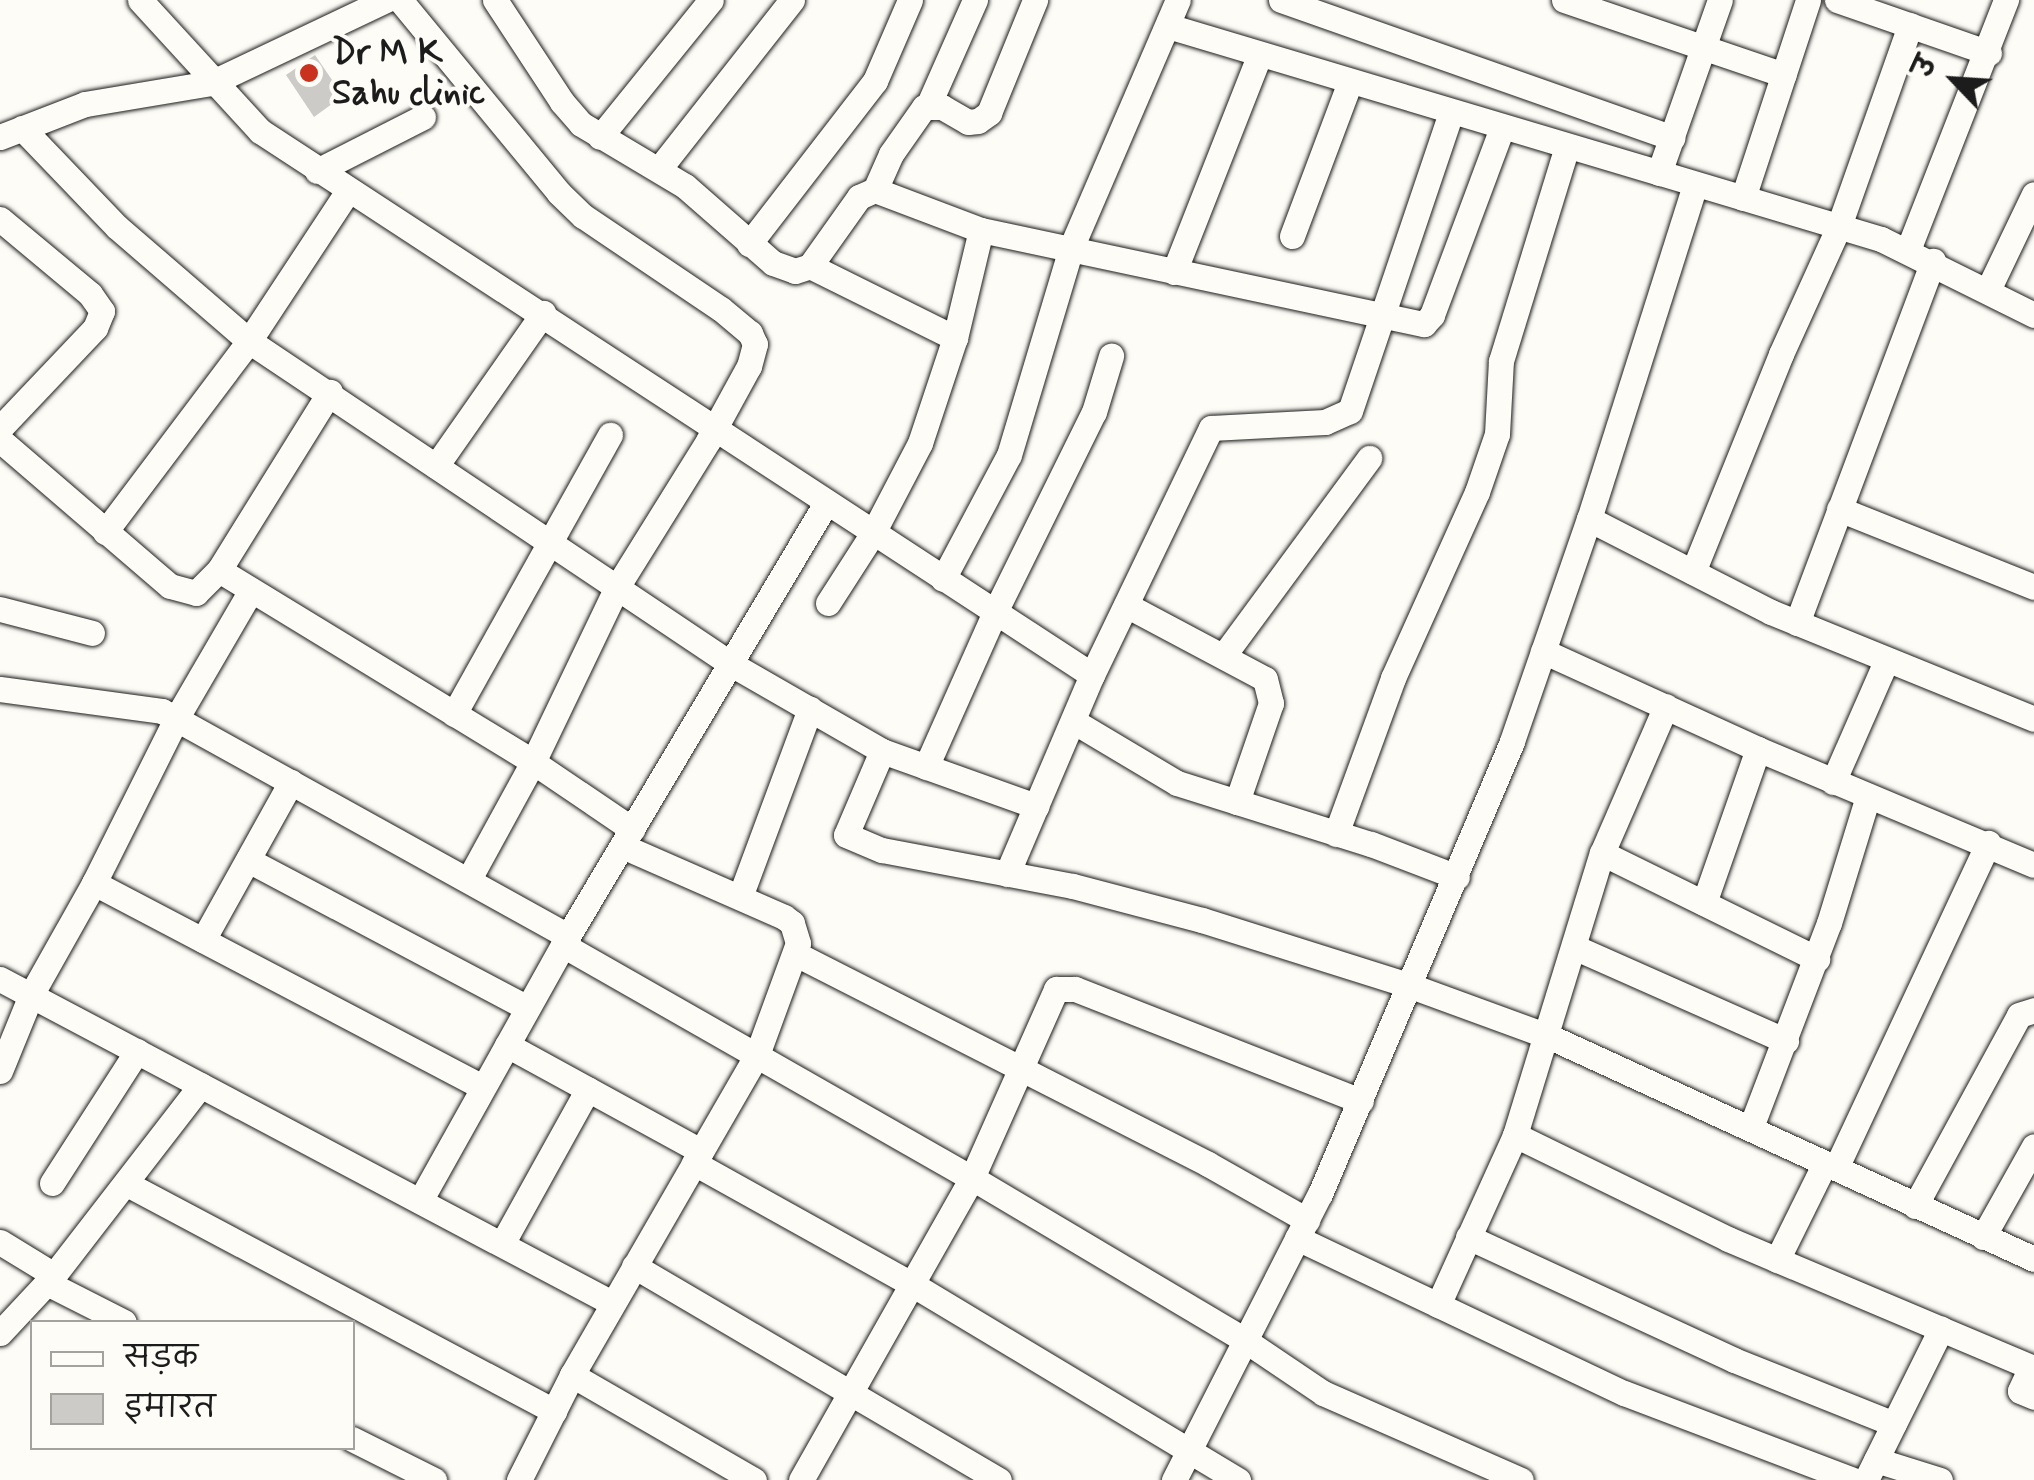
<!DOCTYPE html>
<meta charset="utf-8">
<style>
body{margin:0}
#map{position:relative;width:2034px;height:1480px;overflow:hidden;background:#fdfcf7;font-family:Mynerve,"Playpen Sans Deva",sans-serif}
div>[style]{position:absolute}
.building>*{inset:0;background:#cccbc8}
.roads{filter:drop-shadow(0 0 2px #1c1c1c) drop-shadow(0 0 2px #1c1c1c)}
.minor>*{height:25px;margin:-12.5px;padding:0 12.5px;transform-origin:12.5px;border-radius:12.5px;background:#fdfcf7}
.dots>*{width:28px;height:28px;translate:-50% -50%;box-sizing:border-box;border:5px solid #fdfcf7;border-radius:50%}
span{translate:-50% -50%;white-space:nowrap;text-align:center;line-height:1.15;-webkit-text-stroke:8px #fdfcf7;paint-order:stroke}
.poi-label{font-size:35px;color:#1c1c1c;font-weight:700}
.left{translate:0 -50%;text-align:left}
.legend{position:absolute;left:30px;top:1320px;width:325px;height:130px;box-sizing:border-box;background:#fdfcf7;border:2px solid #a3a29f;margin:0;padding:12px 18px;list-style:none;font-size:30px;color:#1c1c1c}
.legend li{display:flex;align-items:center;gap:20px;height:50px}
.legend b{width:50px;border:2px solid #a3a29f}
.north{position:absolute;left:1904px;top:30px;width:100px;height:100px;-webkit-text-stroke:8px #fdfcf7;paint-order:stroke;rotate:295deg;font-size:28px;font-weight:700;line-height:40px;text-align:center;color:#1c1c1c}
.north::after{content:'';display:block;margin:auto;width:35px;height:45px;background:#1c1c1c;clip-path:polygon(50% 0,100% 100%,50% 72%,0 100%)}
</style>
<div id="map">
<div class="building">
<i style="clip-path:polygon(315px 55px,343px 96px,314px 117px,286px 75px)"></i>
</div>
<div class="roads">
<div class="minor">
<i style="left:140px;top:0;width:178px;rotate:47.5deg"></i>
<i style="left:260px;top:131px;width:994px;rotate:33.18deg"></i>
<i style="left:400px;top:0;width:250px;rotate:50.5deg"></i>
<i style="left:559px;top:193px;width:33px;rotate:44deg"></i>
<i style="left:583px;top:216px;width:166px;rotate:34deg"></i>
<i style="left:721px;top:309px;width:38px;rotate:40deg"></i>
<i style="left:750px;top:333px;width:12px;rotate:66deg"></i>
<i style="left:755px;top:344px;width:23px;rotate:105deg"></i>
<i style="left:749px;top:366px;width:85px;rotate:118.7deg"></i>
<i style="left:708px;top:441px;width:174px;rotate:121.9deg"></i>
<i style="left:616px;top:589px;width:192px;rotate:115.6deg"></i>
<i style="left:533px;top:762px;width:133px;rotate:118.7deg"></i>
<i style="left:495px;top:0;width:122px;rotate:56.7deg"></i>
<i style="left:562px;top:102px;width:29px;rotate:49deg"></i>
<i style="left:581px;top:124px;width:121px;rotate:30.8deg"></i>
<i style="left:685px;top:186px;width:117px;rotate:41.2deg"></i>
<i style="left:773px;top:263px;width:23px;rotate:20deg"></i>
<i style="left:795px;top:271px;width:16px;rotate:-18deg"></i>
<i style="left:810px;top:266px;width:85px;rotate:-54.6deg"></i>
<i style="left:859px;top:197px;width:17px;rotate:-24deg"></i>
<i style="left:875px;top:190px;width:113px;rotate:20.7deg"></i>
<i style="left:981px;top:230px;width:453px;rotate:12deg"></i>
<i style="left:1424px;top:324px;width:12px;rotate:-48deg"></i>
<i style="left:1432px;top:315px;width:200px;rotate:-69.5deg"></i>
<i style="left:1281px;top:0;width:415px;rotate:19.4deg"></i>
<i style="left:1564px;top:0;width:232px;rotate:18.8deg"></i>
<i style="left:1837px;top:0;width:161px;rotate:19.2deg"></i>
<i style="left:1168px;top:26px;width:744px;rotate:16.63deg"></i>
<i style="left:1881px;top:239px;width:171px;rotate:26.4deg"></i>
<i style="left:928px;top:106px;width:116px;rotate:-66.1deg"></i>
<i style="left:22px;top:128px;width:137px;rotate:46.2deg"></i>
<i style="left:117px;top:227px;width:174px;rotate:40.8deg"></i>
<i style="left:249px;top:341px;width:180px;rotate:-56.6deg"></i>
<i style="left:0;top:137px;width:91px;rotate:-21.2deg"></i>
<i style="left:85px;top:104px;width:128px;rotate:-9.5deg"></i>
<i style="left:211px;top:83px;width:194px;rotate:-25.4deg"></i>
<i style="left:600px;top:137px;width:176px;rotate:-51deg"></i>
<i style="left:659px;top:169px;width:215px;rotate:-51.8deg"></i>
<i style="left:317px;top:171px;width:119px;rotate:-27deg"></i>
<i style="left:1659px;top:173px;width:183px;rotate:-70.6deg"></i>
<i style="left:875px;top:190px;width:39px;rotate:-66deg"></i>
<i style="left:891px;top:154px;width:57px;rotate:-54.9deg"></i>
<i style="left:924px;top:107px;width:18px"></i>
<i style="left:942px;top:107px;width:30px;rotate:30deg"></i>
<i style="left:968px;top:122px;width:10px;rotate:-6deg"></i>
<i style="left:978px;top:121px;width:14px;rotate:-36deg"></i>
<i style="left:989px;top:113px;width:122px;rotate:-67.8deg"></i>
<i style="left:1743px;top:198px;width:208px;rotate:-71.8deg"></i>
<i style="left:0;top:219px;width:117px;rotate:39.8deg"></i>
<i style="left:90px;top:294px;width:21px;rotate:55deg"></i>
<i style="left:102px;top:311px;width:18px;rotate:112deg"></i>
<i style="left:95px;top:328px;width:138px;rotate:133.5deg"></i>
<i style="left:1292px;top:236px;width:165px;rotate:-69.4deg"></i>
<i style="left:749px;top:244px;width:206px;rotate:-52.3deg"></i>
<i style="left:875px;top:81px;width:88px;rotate:-66.6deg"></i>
<i style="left:1908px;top:250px;width:269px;rotate:-68.6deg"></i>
<i style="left:810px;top:266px;width:162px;rotate:26.4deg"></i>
<i style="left:1174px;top:272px;width:234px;rotate:-68.5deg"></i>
<i style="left:1988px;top:290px;width:106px;rotate:-64.4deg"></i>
<i style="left:0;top:440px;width:224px;rotate:40.7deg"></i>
<i style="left:170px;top:586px;width:27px;rotate:15deg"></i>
<i style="left:196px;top:593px;width:33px;rotate:-45deg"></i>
<i style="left:219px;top:570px;width:210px;rotate:-58.1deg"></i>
<i style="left:436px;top:466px;width:187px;rotate:-55deg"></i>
<i style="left:1839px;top:509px;width:210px;rotate:21.8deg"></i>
<i style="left:1589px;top:519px;width:204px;rotate:27.1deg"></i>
<i style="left:1771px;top:612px;width:284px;rotate:22.1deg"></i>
<i style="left:105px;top:532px;width:239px;rotate:-53deg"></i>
<i style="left:249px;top:341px;width:580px;rotate:33.83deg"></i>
<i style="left:731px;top:664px;width:174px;rotate:29.9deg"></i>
<i style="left:882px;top:751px;width:164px;rotate:19.7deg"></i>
<i style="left:219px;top:570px;width:368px;rotate:31.4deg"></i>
<i style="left:533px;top:762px;width:120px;rotate:34.1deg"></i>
<i style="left:1693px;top:572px;width:235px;rotate:-68deg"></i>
<i style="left:1781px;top:354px;width:141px;rotate:-65.6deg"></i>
<i style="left:1839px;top:226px;width:213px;rotate:-70.5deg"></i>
<i style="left:943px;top:579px;width:140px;rotate:-62deg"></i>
<i style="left:1009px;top:455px;width:216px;rotate:-73.3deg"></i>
<i style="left:1071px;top:248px;width:270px;rotate:-66.7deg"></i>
<i style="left:828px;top:603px;width:83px;rotate:-57.3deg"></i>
<i style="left:873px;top:533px;width:102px;rotate:-62.4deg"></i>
<i style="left:920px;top:443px;width:111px;rotate:-71.6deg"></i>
<i style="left:955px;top:338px;width:111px;rotate:-76.5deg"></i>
<i style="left:1126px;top:605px;width:157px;rotate:28deg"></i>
<i style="left:1265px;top:679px;width:25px;rotate:76deg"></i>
<i style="left:1271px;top:703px;width:105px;rotate:109deg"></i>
<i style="left:0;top:609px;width:95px;rotate:14.6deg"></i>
<i style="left:1797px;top:623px;width:387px;rotate:-69.4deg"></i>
<i style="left:1543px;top:651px;width:236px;rotate:24.5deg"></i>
<i style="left:1758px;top:749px;width:299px;rotate:22.8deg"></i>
<i style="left:1224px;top:655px;width:245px;rotate:-53.6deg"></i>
<i style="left:0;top:689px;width:163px;rotate:7.7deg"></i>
<i style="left:162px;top:711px;width:464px;rotate:29deg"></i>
<i style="left:454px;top:714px;width:320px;rotate:-60.8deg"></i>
<i style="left:1073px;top:721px;width:121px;rotate:30.8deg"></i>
<i style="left:1177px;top:783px;width:203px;rotate:17.5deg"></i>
<i style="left:1371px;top:844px;width:92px;rotate:21deg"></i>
<i style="left:882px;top:751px;width:91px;rotate:113.2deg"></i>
<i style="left:846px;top:835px;width:39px;rotate:23deg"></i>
<i style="left:882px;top:850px;width:194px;rotate:10.7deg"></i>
<i style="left:1073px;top:886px;width:133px;rotate:14.8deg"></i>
<i style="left:1202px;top:920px;width:219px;rotate:17.5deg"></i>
<i style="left:1411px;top:986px;width:146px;rotate:20.1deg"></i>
<i style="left:1548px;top:1036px;width:535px;rotate:24.65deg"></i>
<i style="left:926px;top:767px;width:170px;rotate:-66deg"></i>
<i style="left:995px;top:612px;width:223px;rotate:-63.7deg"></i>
<i style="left:1094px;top:412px;width:59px;rotate:-73.1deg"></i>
<i style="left:1833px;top:782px;width:132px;rotate:-66.3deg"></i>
<i style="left:1336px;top:834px;width:166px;rotate:-69.9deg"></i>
<i style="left:1393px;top:678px;width:204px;rotate:-65.7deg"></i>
<i style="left:1477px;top:492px;width:61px;rotate:-71deg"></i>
<i style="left:1497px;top:434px;width:73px;rotate:-86.9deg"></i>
<i style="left:1501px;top:361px;width:225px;rotate:-72.9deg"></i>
<i style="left:1602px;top:853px;width:240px;rotate:26.2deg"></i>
<i style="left:248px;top:860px;width:316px;rotate:27.9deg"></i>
<i style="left:1007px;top:874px;width:216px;rotate:-66.9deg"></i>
<i style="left:1092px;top:675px;width:274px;rotate:-64.3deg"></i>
<i style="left:1211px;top:428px;width:114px;rotate:-3deg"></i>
<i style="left:1325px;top:422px;width:27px;rotate:-24deg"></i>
<i style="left:1350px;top:411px;width:315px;rotate:-71.3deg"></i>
<i style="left:94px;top:883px;width:439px;rotate:27.7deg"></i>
<i style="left:740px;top:897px;width:201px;rotate:-69.6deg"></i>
<i style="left:1704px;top:903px;width:163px;rotate:-70.7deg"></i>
<i style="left:203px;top:940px;width:181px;rotate:-60.9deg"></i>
<i style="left:563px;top:945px;width:471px;rotate:29.7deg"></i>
<i style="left:972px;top:1178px;width:319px;rotate:30.7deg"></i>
<i style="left:1246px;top:1341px;width:93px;rotate:34deg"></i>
<i style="left:1323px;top:1393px;width:216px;rotate:23.7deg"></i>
<i style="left:1574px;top:947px;width:232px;rotate:23.9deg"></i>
<i style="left:796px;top:954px;width:462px;rotate:27deg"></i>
<i style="left:1208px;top:1164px;width:114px;rotate:29.5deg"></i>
<i style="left:0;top:979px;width:692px;rotate:27.9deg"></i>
<i style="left:507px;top:1045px;width:221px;rotate:28.7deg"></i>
<i style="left:0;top:1071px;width:82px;rotate:-67.8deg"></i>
<i style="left:31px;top:995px;width:129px;rotate:-60.6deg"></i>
<i style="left:94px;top:883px;width:183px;rotate:-63.4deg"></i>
<i style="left:176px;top:719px;width:149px;rotate:-59.8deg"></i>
<i style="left:1751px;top:1127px;width:218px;rotate:-69.1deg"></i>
<i style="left:1829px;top:923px;width:133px;rotate:-72.9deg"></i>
<i style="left:1515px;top:1135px;width:237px;rotate:26deg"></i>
<i style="left:1728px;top:1239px;width:329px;rotate:22.9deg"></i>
<i style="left:2031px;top:1367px;width:26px;rotate:115deg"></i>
<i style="left:2020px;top:1391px;width:15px;rotate:23deg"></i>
<i style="left:694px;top:1163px;width:253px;rotate:29.1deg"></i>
<i style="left:915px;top:1286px;width:377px;rotate:31deg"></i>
<i style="left:1836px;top:1168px;width:359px;rotate:-64.9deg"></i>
<i style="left:52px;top:1183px;width:157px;rotate:-57.2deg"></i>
<i style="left:127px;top:1184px;width:484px;rotate:28deg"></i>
<i style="left:420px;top:1201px;width:304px;rotate:-60.8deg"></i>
<i style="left:568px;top:936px;width:504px;rotate:-59.21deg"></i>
<i style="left:1915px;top:1206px;width:217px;rotate:-61.4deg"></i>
<i style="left:2019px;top:1015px;width:16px;rotate:-18deg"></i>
<i style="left:1468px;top:1237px;width:293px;rotate:24.8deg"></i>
<i style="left:1734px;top:1360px;width:172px;rotate:21.8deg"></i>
<i style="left:1983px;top:1237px;width:104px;rotate:-60.7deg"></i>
<i style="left:1297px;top:1238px;width:362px;rotate:25.4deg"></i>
<i style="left:1624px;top:1393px;width:245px;rotate:20.8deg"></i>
<i style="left:0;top:1242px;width:63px;rotate:31.4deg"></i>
<i style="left:502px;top:1244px;width:177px;rotate:-61deg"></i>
<i style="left:1777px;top:1260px;width:108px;rotate:-63.7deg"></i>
<i style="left:634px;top:1266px;width:423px;rotate:30.4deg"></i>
<i style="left:47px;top:1283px;width:86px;rotate:26.9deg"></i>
<i style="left:1438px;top:1305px;width:187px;rotate:-65.6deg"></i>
<i style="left:1515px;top:1135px;width:295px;rotate:-72.9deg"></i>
<i style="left:1602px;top:853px;width:160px;rotate:-66.5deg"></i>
<i style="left:0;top:1333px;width:79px;rotate:-47deg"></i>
<i style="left:54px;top:1275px;width:240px;rotate:-52.3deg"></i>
<i style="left:572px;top:1375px;width:210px;rotate:30deg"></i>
<i style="left:352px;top:1439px;width:92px;rotate:26.6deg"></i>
<i style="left:1876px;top:1460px;width:67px;rotate:17.4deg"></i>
<i style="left:519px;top:1480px;width:118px;rotate:-63.2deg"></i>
<i style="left:572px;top:1375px;width:370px;rotate:-60deg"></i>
<i style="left:757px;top:1055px;width:119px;rotate:-69.9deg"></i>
<i style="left:798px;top:943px;width:21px;rotate:-107deg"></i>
<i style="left:792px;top:923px;width:10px;rotate:-143deg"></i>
<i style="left:784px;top:917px;width:177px;rotate:-156.3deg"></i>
<i style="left:801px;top:1480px;width:347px;rotate:-60.5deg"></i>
<i style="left:972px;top:1178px;width:207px;rotate:-66deg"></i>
<i style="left:1056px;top:989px;width:19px"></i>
<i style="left:1075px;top:989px;width:307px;rotate:21.4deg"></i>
<i style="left:1174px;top:1480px;width:321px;rotate:-63deg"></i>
<i style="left:1320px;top:1194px;width:492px;rotate:-67deg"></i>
<i style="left:1512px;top:741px;width:235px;rotate:-70.9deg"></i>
<i style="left:1589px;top:519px;width:351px;rotate:-72.4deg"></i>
<i style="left:1866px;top:1480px;width:169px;rotate:-63.6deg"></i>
</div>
</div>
<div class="dots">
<i style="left:309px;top:73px;background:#c8321e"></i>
</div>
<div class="poi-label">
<span class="left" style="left:332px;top:73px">Dr M K<br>Sahu clinic</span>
</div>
<ul class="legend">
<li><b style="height:12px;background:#fdfcf7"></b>सड़क</li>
<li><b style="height:28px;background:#cccbc8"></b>इमारत</li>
</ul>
<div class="north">उ</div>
</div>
